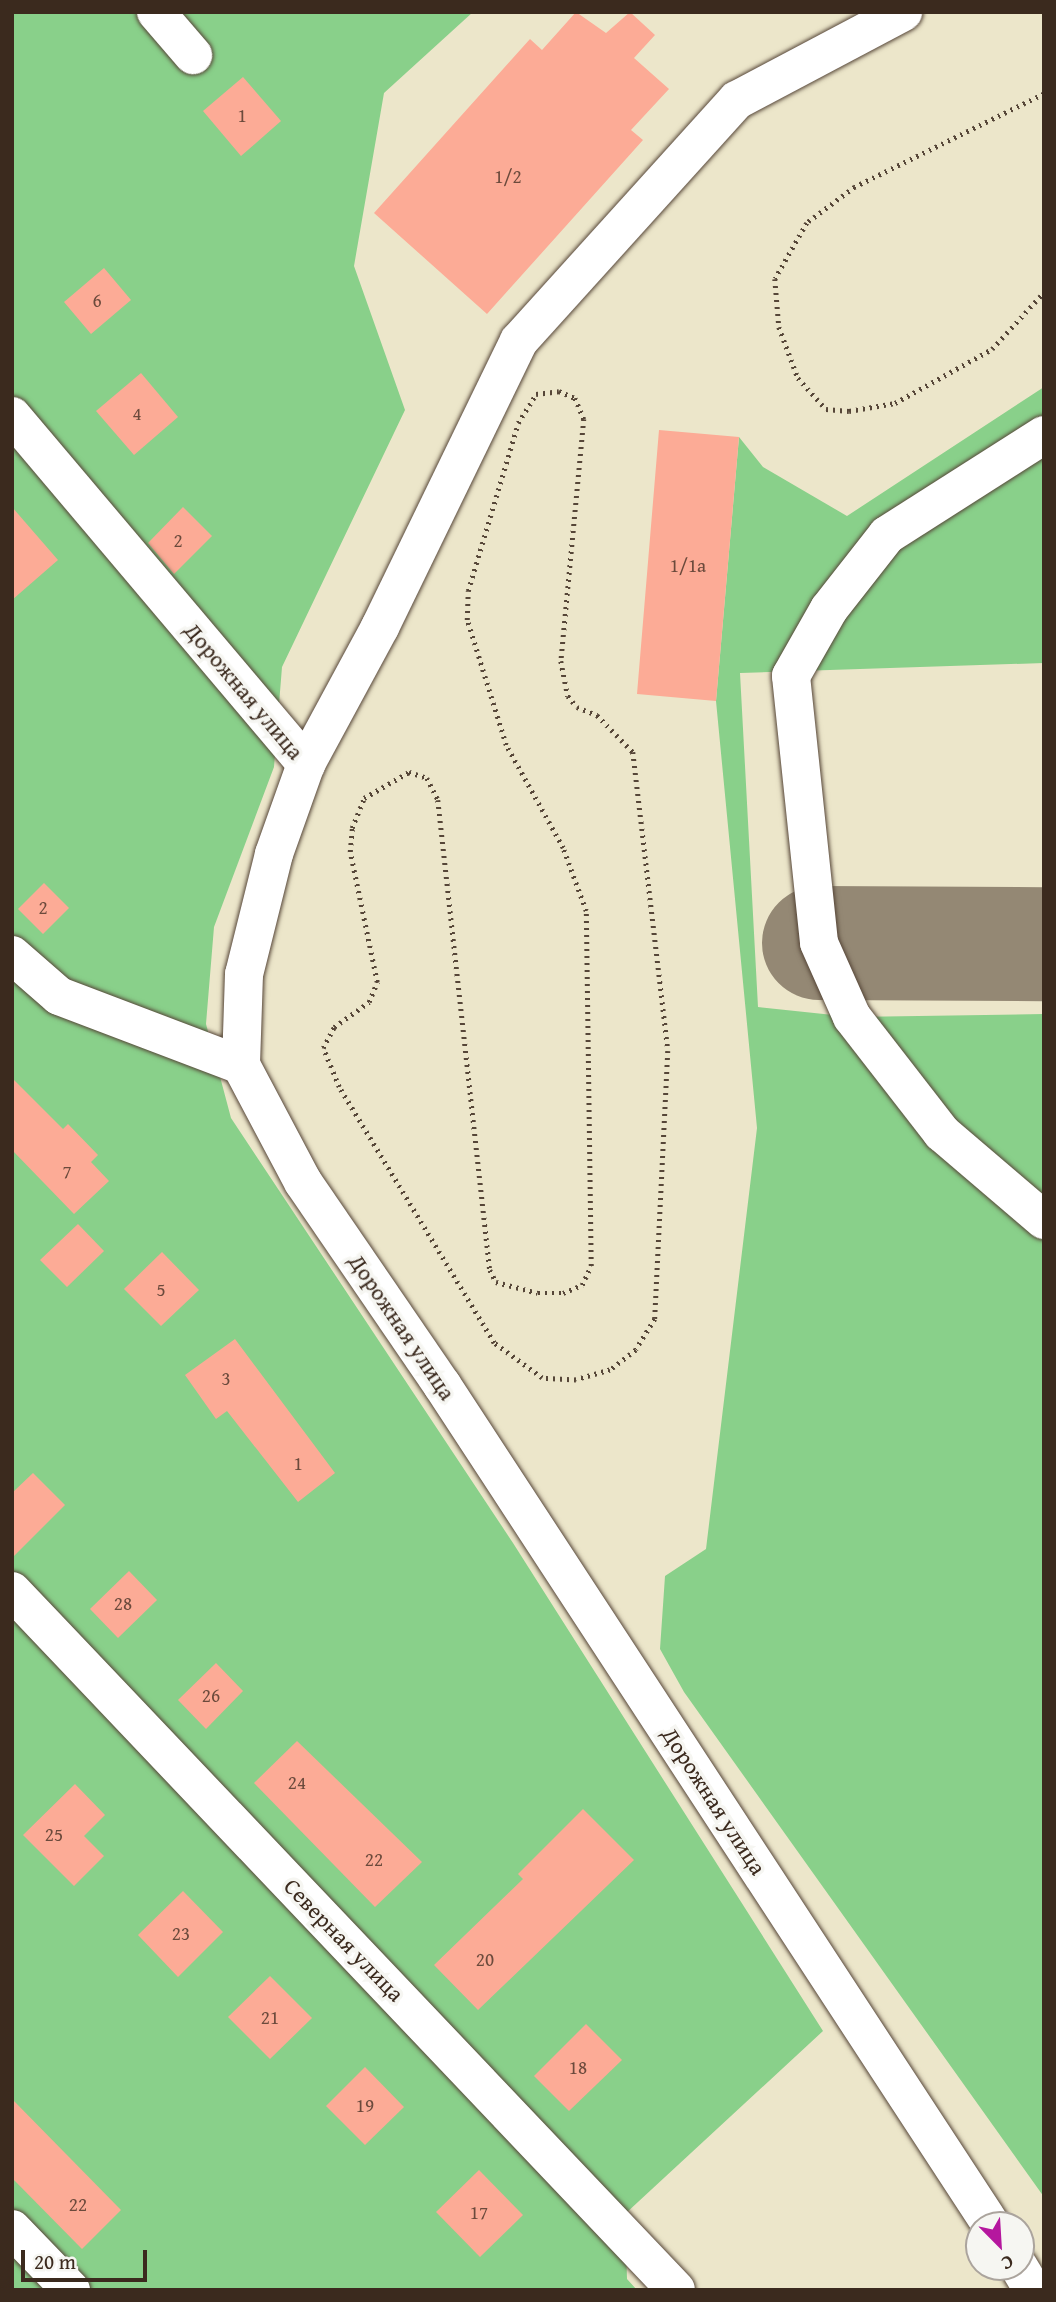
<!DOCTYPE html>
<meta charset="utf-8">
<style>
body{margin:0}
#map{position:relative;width:1056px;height:2302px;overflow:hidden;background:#ece6ca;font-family:"Gentium Book Plus",serif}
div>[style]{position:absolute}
.green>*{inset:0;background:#89d08a}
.taxiway>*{height:114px;margin:-57px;padding:0 57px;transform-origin:57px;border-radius:57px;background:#948874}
.building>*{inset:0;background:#fcab96}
.path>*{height:4.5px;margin-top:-2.25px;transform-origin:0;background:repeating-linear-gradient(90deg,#564638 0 2px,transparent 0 7px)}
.roads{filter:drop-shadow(0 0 2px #564638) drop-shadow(0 0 2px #564638)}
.minor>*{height:38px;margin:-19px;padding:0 19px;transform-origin:19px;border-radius:19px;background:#fff}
span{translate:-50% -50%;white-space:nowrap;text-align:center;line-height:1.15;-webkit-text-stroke:7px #f6f6f2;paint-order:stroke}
.number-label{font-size:19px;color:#6b4a3c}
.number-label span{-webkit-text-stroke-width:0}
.street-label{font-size:23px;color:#3b2a1e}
.frame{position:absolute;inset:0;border:14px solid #3b2a1e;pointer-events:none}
.north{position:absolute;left:965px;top:2211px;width:70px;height:70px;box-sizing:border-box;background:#f6f6f2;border:2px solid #aba49d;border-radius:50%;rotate:156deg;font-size:19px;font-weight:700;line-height:28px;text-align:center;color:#3b2a1e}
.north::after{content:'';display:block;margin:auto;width:24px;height:32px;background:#b5179e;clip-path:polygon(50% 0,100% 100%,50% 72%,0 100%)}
.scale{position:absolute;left:21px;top:2250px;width:126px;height:32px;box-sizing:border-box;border:4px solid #3b2a1e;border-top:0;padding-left:9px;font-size:21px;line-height:24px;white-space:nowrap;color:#3b2a1e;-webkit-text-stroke:5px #f6f6f2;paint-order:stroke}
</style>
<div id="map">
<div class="green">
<i style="clip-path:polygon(12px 12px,473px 12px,384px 93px,354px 266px,405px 410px,282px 667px,274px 767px,214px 927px,206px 1024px,231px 1118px,513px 1543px,823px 2031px,625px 2214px,627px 2279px,637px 2290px,12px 2290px)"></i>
<i style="clip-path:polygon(1044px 387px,1044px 663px,740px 673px,758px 1007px,852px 1017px,1044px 1014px,1044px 2197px,684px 1692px,660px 1649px,665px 1576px,706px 1549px,757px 1128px,716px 701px,739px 437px,763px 467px,847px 516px)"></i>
</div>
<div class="taxiway">
<i style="left:819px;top:943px;width:225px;rotate:0.3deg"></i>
</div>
<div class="building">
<i style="clip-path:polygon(576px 12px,606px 33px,630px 12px,655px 35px,634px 58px,669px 89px,631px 130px,643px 140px,487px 314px,374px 213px,530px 39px,542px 50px)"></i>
<i style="clip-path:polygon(243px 77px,281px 121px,241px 156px,203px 111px)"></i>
<i style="clip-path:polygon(104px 268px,131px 300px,91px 334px,64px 302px)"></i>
<i style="clip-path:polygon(141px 373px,178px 417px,134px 455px,96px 411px)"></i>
<i style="clip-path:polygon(659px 430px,739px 437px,716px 701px,637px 694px)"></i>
<i style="clip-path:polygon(12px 507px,58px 560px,12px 600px)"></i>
<i style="clip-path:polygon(183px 507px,212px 536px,174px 574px,148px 543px)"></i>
<i style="clip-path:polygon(44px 883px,69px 908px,43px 934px,18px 909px)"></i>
<i style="clip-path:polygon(12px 1078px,63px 1129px,68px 1124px,98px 1155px,91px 1162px,109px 1181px,74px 1214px,12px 1150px)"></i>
<i style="clip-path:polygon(78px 1224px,104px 1251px,67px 1287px,40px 1260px)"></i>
<i style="clip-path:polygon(162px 1252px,199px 1290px,161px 1326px,124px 1289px)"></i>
<i style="clip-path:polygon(235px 1339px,335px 1473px,298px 1502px,227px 1411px,216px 1419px,185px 1375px)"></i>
<i style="clip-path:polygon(33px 1473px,65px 1505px,12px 1558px,12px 1493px)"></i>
<i style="clip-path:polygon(129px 1571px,157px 1600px,118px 1638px,90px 1609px)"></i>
<i style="clip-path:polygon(216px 1663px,243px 1691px,206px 1729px,178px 1700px)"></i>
<i style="clip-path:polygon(297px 1741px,422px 1862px,375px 1907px,254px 1783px)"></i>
<i style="clip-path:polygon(75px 1784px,105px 1815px,84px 1836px,104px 1856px,74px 1886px,23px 1835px)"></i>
<i style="clip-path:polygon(583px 1809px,634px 1860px,478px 2010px,434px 1965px,523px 1879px,518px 1874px)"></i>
<i style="clip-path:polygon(183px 1891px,223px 1932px,178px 1977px,138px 1935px)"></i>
<i style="clip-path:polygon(270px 1976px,312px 2018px,270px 2059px,228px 2017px)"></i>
<i style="clip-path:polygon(586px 2024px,622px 2060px,569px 2111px,534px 2076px)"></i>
<i style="clip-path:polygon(365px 2067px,404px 2107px,365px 2145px,326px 2106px)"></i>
<i style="clip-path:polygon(12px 2099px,121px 2210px,82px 2249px,12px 2178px)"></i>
<i style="clip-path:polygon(479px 2170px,523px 2215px,480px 2257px,436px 2212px)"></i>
</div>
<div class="path">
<i style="left:1044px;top:94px;width:211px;rotate:153.8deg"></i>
<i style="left:855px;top:187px;width:60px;rotate:143.1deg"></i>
<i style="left:807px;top:223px;width:64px;rotate:119.7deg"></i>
<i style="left:775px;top:279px;width:48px;rotate:85.2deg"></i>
<i style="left:779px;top:327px;width:54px;rotate:69.6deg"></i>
<i style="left:798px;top:378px;width:42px;rotate:47.9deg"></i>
<i style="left:826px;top:409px;width:23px;rotate:5deg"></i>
<i style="left:849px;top:411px;width:47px;rotate:-9.9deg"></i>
<i style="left:895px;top:403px;width:111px;rotate:-29.1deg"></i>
<i style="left:992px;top:349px;width:77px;rotate:-47.6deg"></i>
<i style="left:559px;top:391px;width:17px;rotate:24deg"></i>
<i style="left:575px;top:398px;width:23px;rotate:67deg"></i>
<i style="left:584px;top:419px;width:243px;rotate:95.4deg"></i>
<i style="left:561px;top:661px;width:36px;rotate:79deg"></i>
<i style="left:568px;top:696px;width:14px;rotate:51deg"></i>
<i style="left:577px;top:707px;width:22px;rotate:22deg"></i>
<i style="left:597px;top:715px;width:52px;rotate:45.8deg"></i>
<i style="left:633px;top:752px;width:301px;rotate:83.3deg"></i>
<i style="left:668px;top:1051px;width:268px;rotate:92.8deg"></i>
<i style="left:655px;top:1319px;width:36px;rotate:122deg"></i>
<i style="left:636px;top:1350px;width:33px;rotate:142deg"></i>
<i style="left:610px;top:1370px;width:35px;rotate:164deg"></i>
<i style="left:576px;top:1380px;width:34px;rotate:-177deg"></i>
<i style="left:542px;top:1378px;width:59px;rotate:-143.9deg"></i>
<i style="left:494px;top:1343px;width:299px;rotate:-121.2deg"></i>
<i style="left:339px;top:1087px;width:42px;rotate:-112.3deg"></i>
<i style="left:323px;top:1048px;width:24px;rotate:-62deg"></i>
<i style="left:334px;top:1027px;width:43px;rotate:-35.5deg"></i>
<i style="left:369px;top:1002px;width:22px;rotate:-68deg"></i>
<i style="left:377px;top:982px;width:133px;rotate:-101.7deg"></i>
<i style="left:350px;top:852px;width:24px;rotate:-85deg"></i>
<i style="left:352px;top:828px;width:32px;rotate:-68deg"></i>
<i style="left:364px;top:798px;width:52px;rotate:-30deg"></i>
<i style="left:409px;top:772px;width:19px;rotate:18deg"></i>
<i style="left:427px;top:778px;width:25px;rotate:63deg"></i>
<i style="left:438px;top:800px;width:473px;rotate:83.7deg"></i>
<i style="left:490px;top:1270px;width:13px;rotate:63deg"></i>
<i style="left:496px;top:1282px;width:43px;rotate:14.7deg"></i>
<i style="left:538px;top:1293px;width:25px"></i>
<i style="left:563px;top:1293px;width:21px;rotate:-23deg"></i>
<i style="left:582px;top:1285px;width:21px;rotate:-65deg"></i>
<i style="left:591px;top:1266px;width:355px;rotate:-90.8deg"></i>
<i style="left:586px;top:911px;width:67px;rotate:-110.1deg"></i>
<i style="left:563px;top:848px;width:118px;rotate:-119deg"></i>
<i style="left:506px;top:745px;width:131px;rotate:-107.3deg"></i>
<i style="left:467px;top:620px;width:29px;rotate:-88deg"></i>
<i style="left:468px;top:591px;width:175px;rotate:-73.4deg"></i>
<i style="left:518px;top:423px;width:34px;rotate:-58deg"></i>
<i style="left:536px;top:394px;width:23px;rotate:-7deg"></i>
</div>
<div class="roads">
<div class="minor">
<i style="left:156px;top:12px;width:57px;rotate:49.3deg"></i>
<i style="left:12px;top:416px;width:456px;rotate:49.8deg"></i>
<i style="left:306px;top:764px;width:96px;rotate:109.6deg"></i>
<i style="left:274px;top:854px;width:124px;rotate:104deg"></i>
<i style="left:244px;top:974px;width:91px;rotate:91.9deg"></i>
<i style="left:241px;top:1065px;width:132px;rotate:62.1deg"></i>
<i style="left:303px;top:1182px;width:246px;rotate:55.6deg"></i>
<i style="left:442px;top:1385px;width:1003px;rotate:56.83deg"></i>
<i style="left:1044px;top:435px;width:186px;rotate:147.5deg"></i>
<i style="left:887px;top:535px;width:94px;rotate:128.1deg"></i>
<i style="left:829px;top:609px;width:77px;rotate:119.6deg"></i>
<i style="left:791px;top:676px;width:268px;rotate:84deg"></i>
<i style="left:819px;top:943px;width:81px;rotate:66deg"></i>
<i style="left:852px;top:1017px;width:147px;rotate:52.2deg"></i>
<i style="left:942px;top:1133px;width:134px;rotate:40.5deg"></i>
<i style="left:306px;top:764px;width:156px;rotate:-61.6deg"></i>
<i style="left:380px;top:627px;width:318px;rotate:-64.1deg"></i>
<i style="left:519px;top:341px;width:325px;rotate:-47.9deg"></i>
<i style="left:737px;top:100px;width:188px;rotate:-27.9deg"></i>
<i style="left:12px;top:955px;width:62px;rotate:41.1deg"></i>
<i style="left:59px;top:996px;width:195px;rotate:20.8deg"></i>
<i style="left:12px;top:1591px;width:964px;rotate:46.47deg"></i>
<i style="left:12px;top:2229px;width:85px;rotate:46deg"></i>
<i style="left:1019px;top:2267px;width:27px;rotate:59deg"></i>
</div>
</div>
<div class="number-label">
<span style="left:242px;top:116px">1</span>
<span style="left:508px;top:177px">1/2</span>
<span style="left:97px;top:301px">6</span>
<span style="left:137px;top:414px">4</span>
<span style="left:178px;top:541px">2</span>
<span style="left:688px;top:566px">1/1а</span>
<span style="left:43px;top:908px">2</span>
<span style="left:67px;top:1172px">7</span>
<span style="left:161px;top:1290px">5</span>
<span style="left:226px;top:1379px">3</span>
<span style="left:298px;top:1464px">1</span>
<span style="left:123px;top:1604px">28</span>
<span style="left:211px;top:1696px">26</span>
<span style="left:297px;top:1783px">24</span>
<span style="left:54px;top:1835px">25</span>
<span style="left:374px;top:1860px">22</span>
<span style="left:181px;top:1934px">23</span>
<span style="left:485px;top:1960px">20</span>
<span style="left:270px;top:2018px">21</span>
<span style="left:578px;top:2068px">18</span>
<span style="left:365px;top:2106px">19</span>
<span style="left:78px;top:2205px">22</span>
<span style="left:479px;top:2213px">17</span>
</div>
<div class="street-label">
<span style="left:244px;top:691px;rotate:50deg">Дорожная улица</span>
<span style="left:402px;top:1327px;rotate:56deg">Дорожная улица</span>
<span style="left:714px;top:1801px;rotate:57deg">Дорожная улица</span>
<span style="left:344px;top:1940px;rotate:46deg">Северная улица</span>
</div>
<div class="frame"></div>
<div class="north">С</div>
<div class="scale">20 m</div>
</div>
